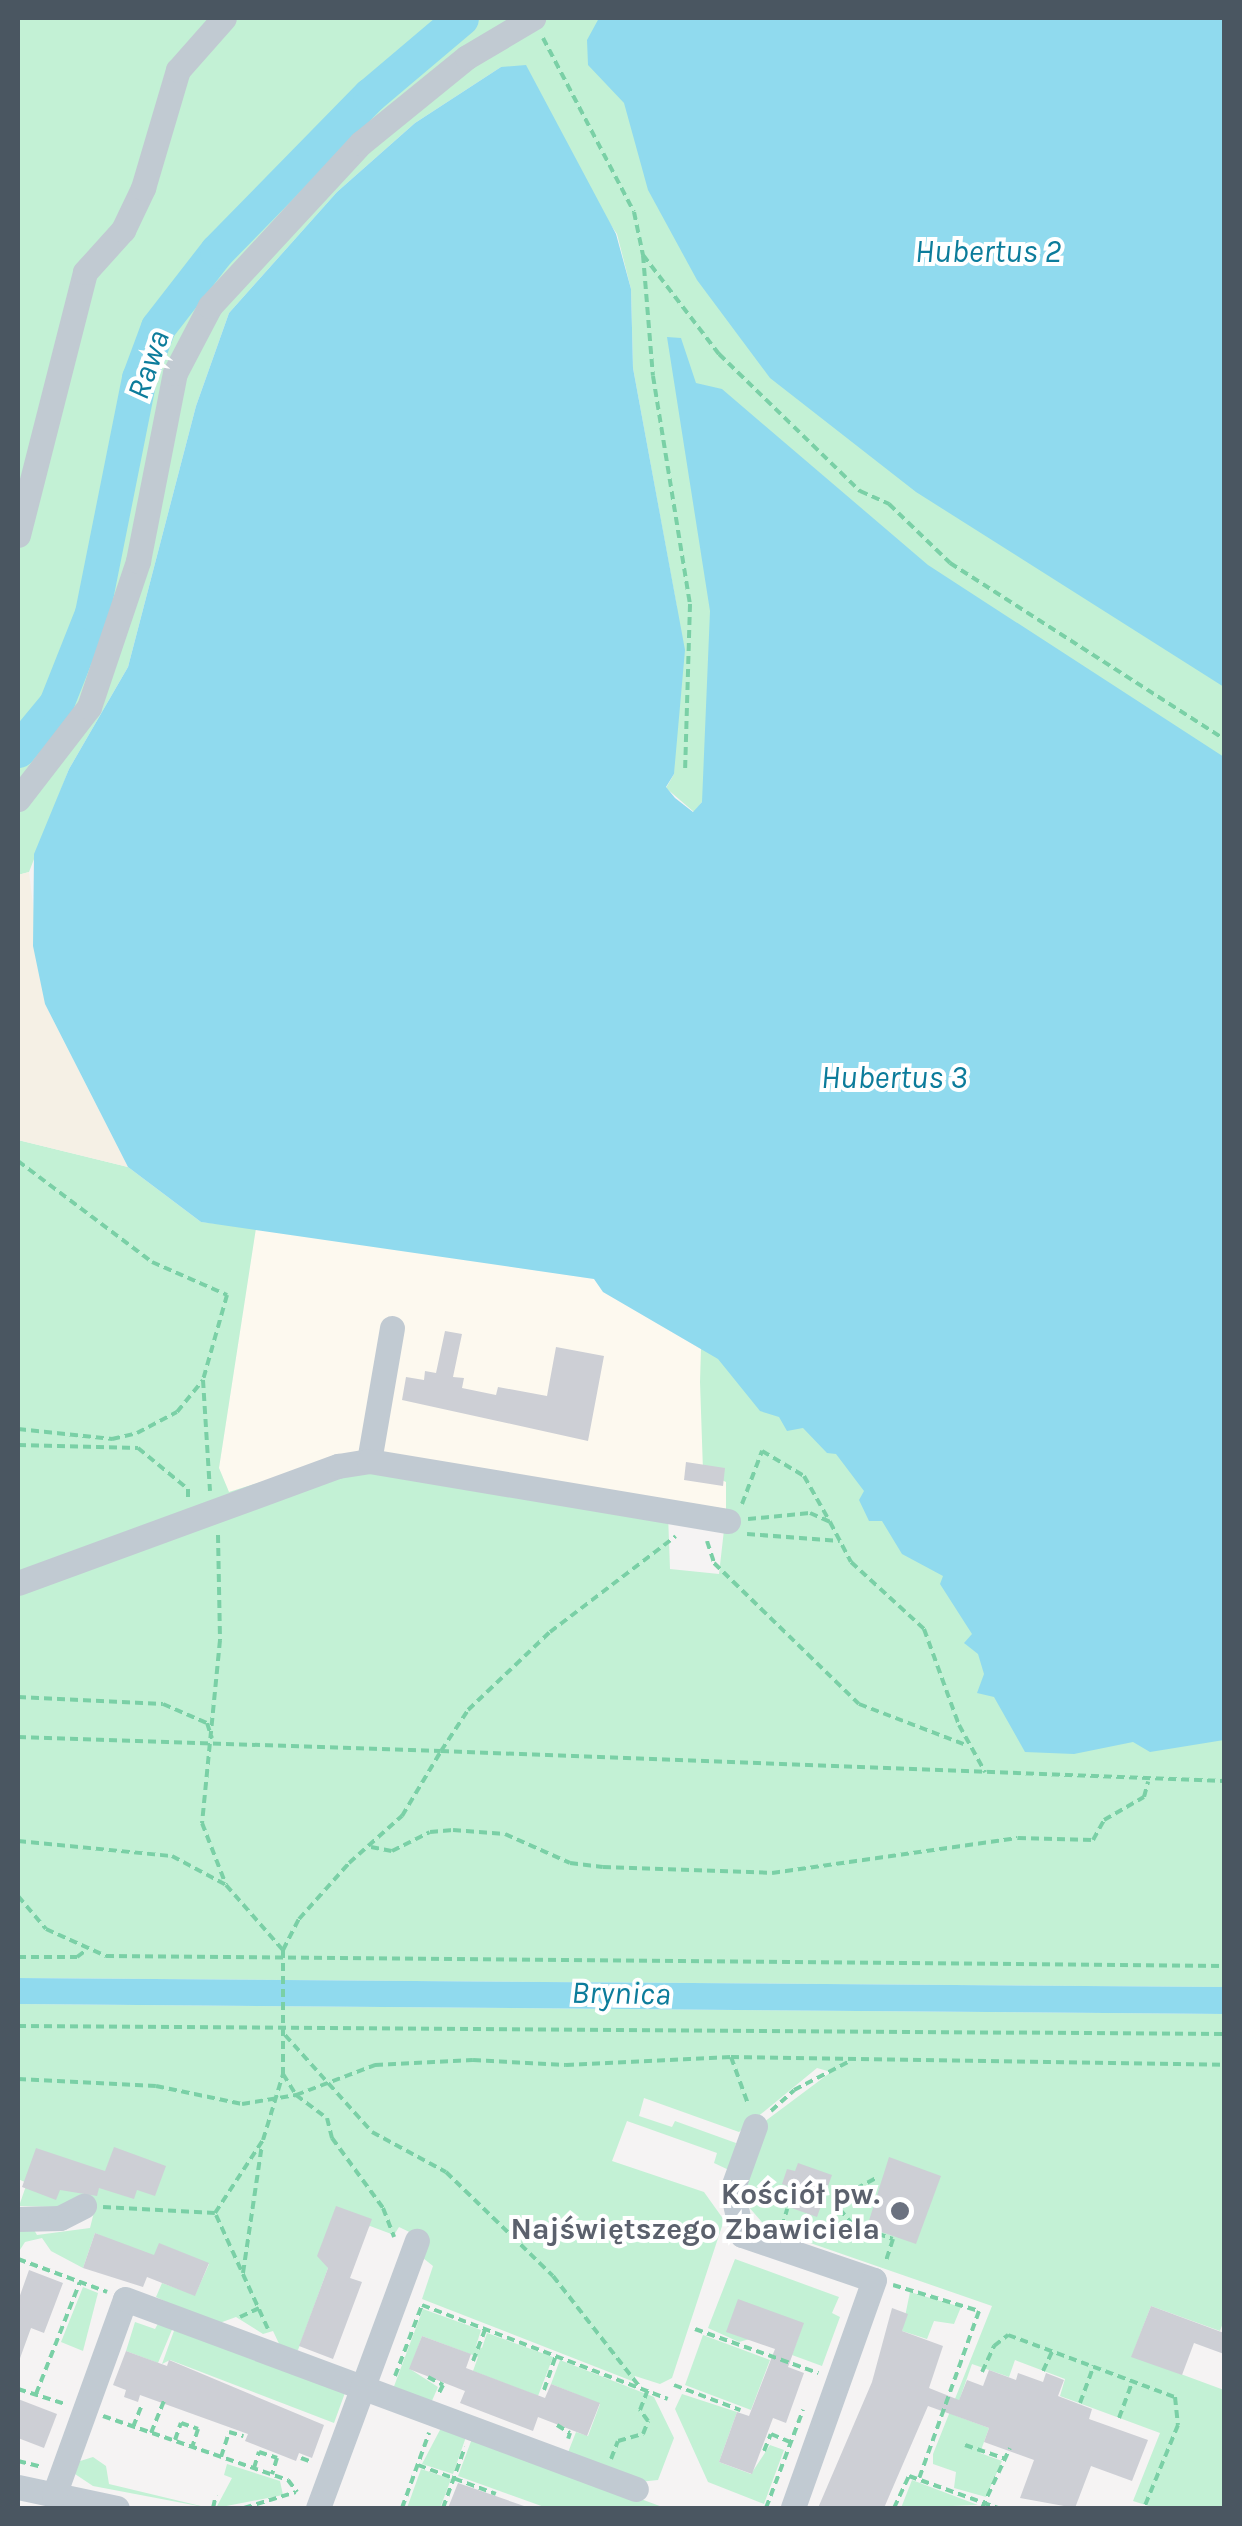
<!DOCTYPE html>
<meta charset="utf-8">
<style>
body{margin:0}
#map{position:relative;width:1242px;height:2526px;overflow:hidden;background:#f5f3f3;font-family:Karla,sans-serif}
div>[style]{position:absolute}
.commercial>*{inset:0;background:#fdf9ef}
.green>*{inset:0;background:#c3f1d5}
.sand>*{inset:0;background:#f5f0e5}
.water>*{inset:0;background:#90daee}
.river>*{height:35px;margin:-17.5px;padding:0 17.5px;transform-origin:17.5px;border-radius:17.5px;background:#90daee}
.building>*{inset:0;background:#cdcfd5}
.path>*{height:4px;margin-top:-2px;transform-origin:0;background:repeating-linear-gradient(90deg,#7ad0a6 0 8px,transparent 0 13px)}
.minor>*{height:25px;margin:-12.5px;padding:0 12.5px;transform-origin:12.5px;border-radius:12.5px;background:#c1cad2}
.dots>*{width:28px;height:28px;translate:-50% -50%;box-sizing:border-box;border:5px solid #fff;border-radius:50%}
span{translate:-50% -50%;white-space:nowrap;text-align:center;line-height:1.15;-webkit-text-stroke:8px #fff;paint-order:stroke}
.worship-label{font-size:30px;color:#5b616d;font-weight:700}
.right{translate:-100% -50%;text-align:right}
.water-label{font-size:32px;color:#0c7c9b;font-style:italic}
.frame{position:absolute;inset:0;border:20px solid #4a5661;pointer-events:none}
</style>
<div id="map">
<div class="commercial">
<i style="clip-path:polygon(256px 1228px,594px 1279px,603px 1292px,718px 1359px,735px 1512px,363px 1450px,229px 1492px,219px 1468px)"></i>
</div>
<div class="green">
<i style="clip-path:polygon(18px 18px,449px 18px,351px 104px,206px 254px,152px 325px,141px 353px,75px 648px,51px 698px,18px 741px)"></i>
<i style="clip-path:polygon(evenodd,472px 18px,1224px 18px,1224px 1987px,18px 1978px,18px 1140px,128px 1167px,201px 1222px,256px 1228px,219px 1468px,229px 1492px,363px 1450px,726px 1509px,726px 1482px,703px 1471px,700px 1382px,713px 940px,702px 802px,694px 812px,666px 788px,674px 774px,677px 608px,633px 368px,631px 289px,617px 234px,501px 67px,415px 123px,337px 192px,229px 313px,196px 406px,128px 667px,69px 769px,29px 872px,18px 875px,18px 756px,82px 663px,111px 567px,152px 358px,171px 315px,197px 278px,375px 97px,472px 18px,668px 1514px,725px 1521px,719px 1574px,670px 1569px,668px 1514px)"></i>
<i style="clip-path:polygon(18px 2004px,1224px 2014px,1224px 2320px,1220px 2331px,1151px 2306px,1132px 2356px,1224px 2390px,1224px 2508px,1155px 2508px,1133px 2501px,1160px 2433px,1060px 2396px,1065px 2379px,1015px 2360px,1009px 2377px,972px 2364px,954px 2415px,989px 2428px,980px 2453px,1002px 2461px,986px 2497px,954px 2488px,956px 2472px,933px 2464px,933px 2454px,992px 2306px,767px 2228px,741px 2198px,760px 2125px,831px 2072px,817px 2068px,739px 2132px,644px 2098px,639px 2116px,672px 2127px,675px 2121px,736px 2143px,731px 2171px,714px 2163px,717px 2153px,627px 2121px,612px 2161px,704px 2192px,724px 2220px,672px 2378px,660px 2384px,635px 2376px,632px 2381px,422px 2299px,433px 2266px,423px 2258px,426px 2240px,399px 2227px,394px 2235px,370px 2226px,325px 2259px,328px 2268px,298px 2350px,282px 2350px,273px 2331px,263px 2334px,236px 2317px,214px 2325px,156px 2297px,162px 2283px,195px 2295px,209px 2264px,160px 2244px,153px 2259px,95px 2233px,83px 2268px,51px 2251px,42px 2238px,25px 2242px,18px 2253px,18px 2228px,33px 2228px,37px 2235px,90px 2228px,95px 2208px,19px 2206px,27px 2183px,18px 2179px)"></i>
<i style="clip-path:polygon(735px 2259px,839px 2297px,832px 2313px,840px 2317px,822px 2366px,792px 2355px,803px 2324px,739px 2342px,708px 2328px)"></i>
<i style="clip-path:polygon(83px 2287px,98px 2293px,83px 2351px,61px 2342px)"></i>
<i style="clip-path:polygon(910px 2292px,961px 2307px,954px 2324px,934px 2321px,927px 2339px,902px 2331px)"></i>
<i style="clip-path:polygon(423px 2309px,481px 2330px,476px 2346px,482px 2348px,487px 2333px,553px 2357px,538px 2396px,473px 2371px,478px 2357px,422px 2336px,410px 2369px,438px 2387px,431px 2403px,393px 2389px)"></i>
<i style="clip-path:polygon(160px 2320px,174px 2325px,158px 2363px,126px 2351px,135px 2322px,155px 2329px)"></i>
<i style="clip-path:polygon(175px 2328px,346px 2390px,334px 2423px,170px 2360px,162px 2364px)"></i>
<i style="clip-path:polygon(703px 2335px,770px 2360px,751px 2410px,685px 2385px)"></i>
<i style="clip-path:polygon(560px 2360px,654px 2397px,674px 2438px,658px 2480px,639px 2482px,567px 2455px,576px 2432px,588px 2436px,600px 2404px,551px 2384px)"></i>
<i style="clip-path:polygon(682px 2394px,737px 2412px,719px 2462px,751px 2474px,770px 2445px,784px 2450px,764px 2504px,708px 2482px,675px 2409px)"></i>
<i style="clip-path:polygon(441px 2428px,467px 2434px,453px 2474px,422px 2464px)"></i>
<i style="clip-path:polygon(473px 2436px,582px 2477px,665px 2508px,547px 2508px,458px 2476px)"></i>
<i style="clip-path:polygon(93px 2457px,106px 2466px,109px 2484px,209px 2508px,93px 2486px,72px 2472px,77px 2462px)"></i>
<i style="clip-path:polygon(227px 2464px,280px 2481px,283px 2495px,216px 2508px,232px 2478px,224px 2475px)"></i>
<i style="clip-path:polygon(421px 2469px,451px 2479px,440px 2508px,407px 2508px)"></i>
<i style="clip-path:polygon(912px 2480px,978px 2505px,901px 2508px)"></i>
</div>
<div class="sand">
<i style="clip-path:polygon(29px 872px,45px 1004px,128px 1167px,18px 1140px,18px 875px)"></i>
</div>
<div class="water">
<i style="clip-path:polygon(599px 18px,1224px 18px,1224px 687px,916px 492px,770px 378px,697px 280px,648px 190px,624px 103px,588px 65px,587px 40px)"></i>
<i style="clip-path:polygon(526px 65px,616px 234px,631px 289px,633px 368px,685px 650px,674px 774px,666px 787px,675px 798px,693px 812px,702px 802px,710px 611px,667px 337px,681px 338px,696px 383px,722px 389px,928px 565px,1224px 757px,1224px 1740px,1150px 1752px,1133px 1742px,1074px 1754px,1025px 1752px,994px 1697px,977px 1693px,984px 1674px,978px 1654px,964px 1643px,972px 1634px,940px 1584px,943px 1576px,902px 1554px,882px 1521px,869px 1521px,859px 1500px,864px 1491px,836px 1454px,827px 1453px,803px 1428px,787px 1431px,779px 1417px,760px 1411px,718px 1359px,603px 1292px,594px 1279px,201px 1222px,128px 1167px,45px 1004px,33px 946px,34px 854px,69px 769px,128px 667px,196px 406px,229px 313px,337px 192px,415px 123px,501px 67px)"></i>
<i style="clip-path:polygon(18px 1978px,1224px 1987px,1224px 2014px,18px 2004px)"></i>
</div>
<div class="river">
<i style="left:18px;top:750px;width:60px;rotate:-50.4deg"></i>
<i style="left:56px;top:704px;width:98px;rotate:-68.4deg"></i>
<i style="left:92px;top:613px;width:240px;rotate:-78.7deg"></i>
<i style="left:139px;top:378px;width:54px;rotate:-69.6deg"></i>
<i style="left:158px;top:327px;width:96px;rotate:-52.2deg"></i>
<i style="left:217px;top:251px;width:219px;rotate:-45.6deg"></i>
<i style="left:370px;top:95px;width:119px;rotate:-40.2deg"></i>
</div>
<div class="building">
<i style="clip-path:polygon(445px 1331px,462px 1334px,453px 1377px,464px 1378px,462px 1388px,496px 1395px,498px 1387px,547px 1396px,556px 1347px,604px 1356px,588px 1441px,402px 1400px,406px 1377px,424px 1380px,425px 1371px,436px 1373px)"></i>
<i style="clip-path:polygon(686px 1462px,725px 1468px,723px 1486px,684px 1480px)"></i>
<i style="clip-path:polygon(114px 2147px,166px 2166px,155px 2196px,137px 2190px,134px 2199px,99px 2188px,97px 2196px,60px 2190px,56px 2200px,22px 2187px,36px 2148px,105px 2171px)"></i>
<i style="clip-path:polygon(889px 2157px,941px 2176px,916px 2244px,867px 2227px)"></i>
<i style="clip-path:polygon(798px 2163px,832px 2175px,817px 2217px,783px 2205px,790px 2187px,782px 2184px,787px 2169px,795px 2171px)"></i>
<i style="clip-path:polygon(336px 2206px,372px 2219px,350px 2278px,362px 2282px,333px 2359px,299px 2346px,328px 2268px,317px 2256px)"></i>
<i style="clip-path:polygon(95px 2233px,154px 2255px,159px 2243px,209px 2263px,195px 2296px,147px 2277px,143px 2287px,83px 2268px)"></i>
<i style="clip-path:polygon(29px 2270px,63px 2283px,44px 2333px,31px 2328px,19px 2361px,18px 2301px)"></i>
<i style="clip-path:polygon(738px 2299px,804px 2323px,788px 2367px,804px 2373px,786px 2423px,773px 2418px,752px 2474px,719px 2462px,737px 2412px,749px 2416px,775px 2349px,726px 2332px)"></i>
<i style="clip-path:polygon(1151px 2306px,1224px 2333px,1224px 2354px,1194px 2343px,1182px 2375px,1131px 2357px)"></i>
<i style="clip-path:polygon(892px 2308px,908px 2314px,902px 2331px,943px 2346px,929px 2388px,959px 2400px,967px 2380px,983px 2386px,989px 2370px,1016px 2380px,1018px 2373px,1043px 2382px,1046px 2373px,1064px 2380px,1058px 2396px,1092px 2409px,1089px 2419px,1148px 2440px,1132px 2481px,1091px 2466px,1075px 2508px,1020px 2498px,1034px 2460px,984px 2442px,989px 2428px,928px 2406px,884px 2508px,818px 2508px,872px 2382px)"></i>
<i style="clip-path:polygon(422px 2336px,471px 2354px,466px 2368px,545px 2398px,551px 2384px,600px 2403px,587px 2436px,538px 2417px,533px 2431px,460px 2403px,465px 2391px,409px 2369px)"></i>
<i style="clip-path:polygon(126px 2351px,167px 2366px,169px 2360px,324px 2425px,312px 2458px,299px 2453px,296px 2461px,245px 2441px,248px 2434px,140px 2395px,138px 2402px,124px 2397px,126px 2390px,113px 2385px)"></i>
<i style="clip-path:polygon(18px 2399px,57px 2414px,44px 2448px,18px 2438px)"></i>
<i style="clip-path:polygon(458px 2483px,524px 2506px,524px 2508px,448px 2508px)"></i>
</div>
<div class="path">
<i style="left:543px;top:38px;width:196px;rotate:62.4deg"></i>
<i style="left:634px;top:212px;width:44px;rotate:78.2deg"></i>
<i style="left:643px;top:255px;width:121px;rotate:85.3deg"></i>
<i style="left:653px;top:376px;width:231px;rotate:80.8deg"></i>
<i style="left:690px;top:604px;width:167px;rotate:91.7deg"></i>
<i style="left:643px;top:255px;width:125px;rotate:52.5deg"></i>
<i style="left:719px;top:354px;width:197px;rotate:44.2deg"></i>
<i style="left:860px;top:491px;width:32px;rotate:24deg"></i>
<i style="left:889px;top:504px;width:85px;rotate:44deg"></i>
<i style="left:950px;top:563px;width:326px;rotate:32.7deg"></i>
<i style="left:18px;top:1161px;width:168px;rotate:37deg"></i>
<i style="left:152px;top:1262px;width:82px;rotate:23.7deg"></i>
<i style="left:227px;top:1295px;width:88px;rotate:105.8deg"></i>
<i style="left:203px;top:1380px;width:111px;rotate:86.4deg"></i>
<i style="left:18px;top:1429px;width:95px;rotate:6.1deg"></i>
<i style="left:112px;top:1439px;width:26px;rotate:-13deg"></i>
<i style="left:137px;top:1433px;width:45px;rotate:-27.7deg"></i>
<i style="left:177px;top:1412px;width:41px;rotate:-50.9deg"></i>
<i style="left:18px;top:1445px;width:120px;rotate:1.4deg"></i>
<i style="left:138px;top:1448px;width:65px;rotate:39.4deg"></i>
<i style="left:188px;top:1489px;width:10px;rotate:90deg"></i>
<i style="left:742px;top:1504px;width:57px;rotate:-69.3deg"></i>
<i style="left:762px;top:1451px;width:49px;rotate:30.8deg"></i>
<i style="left:804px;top:1476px;width:53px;rotate:60.5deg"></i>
<i style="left:748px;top:1519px;width:62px;rotate:-5.5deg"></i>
<i style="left:810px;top:1513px;width:22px;rotate:24deg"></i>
<i style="left:830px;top:1522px;width:45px;rotate:62.3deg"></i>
<i style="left:851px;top:1562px;width:99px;rotate:42.5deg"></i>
<i style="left:924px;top:1629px;width:102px;rotate:70deg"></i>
<i style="left:959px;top:1725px;width:54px;rotate:61deg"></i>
<i style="left:747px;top:1534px;width:93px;rotate:4.3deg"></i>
<i style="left:218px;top:1535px;width:105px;rotate:88.9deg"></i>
<i style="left:220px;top:1640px;width:184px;rotate:95.6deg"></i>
<i style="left:202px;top:1823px;width:66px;rotate:68.8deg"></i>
<i style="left:226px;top:1885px;width:86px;rotate:48.8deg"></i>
<i style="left:283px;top:1950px;width:124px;rotate:90deg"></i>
<i style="left:283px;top:2074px;width:25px;rotate:58deg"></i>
<i style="left:296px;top:2095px;width:39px;rotate:37deg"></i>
<i style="left:327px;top:2118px;width:21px;rotate:76deg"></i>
<i style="left:332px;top:2138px;width:87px;rotate:53.9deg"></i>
<i style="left:383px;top:2208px;width:31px;rotate:69deg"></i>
<i style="left:707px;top:1541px;width:23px;rotate:72deg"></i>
<i style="left:714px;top:1563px;width:202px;rotate:44.2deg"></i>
<i style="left:859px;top:1704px;width:115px;rotate:21deg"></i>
<i style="left:18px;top:1697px;width:145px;rotate:2.8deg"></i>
<i style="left:163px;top:1704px;width:48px;rotate:23.4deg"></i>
<i style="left:207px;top:1723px;width:16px;rotate:72deg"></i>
<i style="left:18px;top:1737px;width:423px;rotate:1.9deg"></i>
<i style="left:441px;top:1751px;width:49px;rotate:-56.6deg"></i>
<i style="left:468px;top:1710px;width:113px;rotate:-43.6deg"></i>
<i style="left:550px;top:1632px;width:158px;rotate:-37.3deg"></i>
<i style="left:18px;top:1841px;width:155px;rotate:5.6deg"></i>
<i style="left:172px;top:1856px;width:61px;rotate:28.2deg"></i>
<i style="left:371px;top:1847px;width:21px;rotate:11deg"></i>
<i style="left:392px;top:1851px;width:42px;rotate:-26.6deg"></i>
<i style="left:430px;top:1832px;width:23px;rotate:-5deg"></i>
<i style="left:453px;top:1830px;width:52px;rotate:4.4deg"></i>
<i style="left:505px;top:1834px;width:71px;rotate:24deg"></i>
<i style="left:570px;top:1863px;width:33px;rotate:7deg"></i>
<i style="left:603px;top:1867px;width:169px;rotate:2deg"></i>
<i style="left:772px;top:1873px;width:248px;rotate:-8.1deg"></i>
<i style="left:1018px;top:1838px;width:75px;rotate:1.5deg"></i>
<i style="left:1093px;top:1840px;width:23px;rotate:-61deg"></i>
<i style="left:1104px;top:1820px;width:46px;rotate:-29.9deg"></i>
<i style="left:1144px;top:1797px;width:16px;rotate:-75deg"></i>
<i style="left:18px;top:1896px;width:43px;rotate:49.7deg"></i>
<i style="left:46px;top:1929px;width:66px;rotate:24.2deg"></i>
<i style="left:106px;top:1956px;width:1118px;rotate:0.51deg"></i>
<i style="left:283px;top:1950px;width:35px;rotate:-63deg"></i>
<i style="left:299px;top:1919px;width:75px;rotate:-48.2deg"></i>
<i style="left:349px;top:1863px;width:71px;rotate:-41.6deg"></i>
<i style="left:402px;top:1816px;width:76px;rotate:-59deg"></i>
<i style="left:441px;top:1751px;width:784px;rotate:2.19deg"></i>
<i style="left:18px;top:1957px;width:59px"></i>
<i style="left:77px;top:1957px;width:10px;rotate:-37deg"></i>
<i style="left:18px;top:2026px;width:1206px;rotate:0.38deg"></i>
<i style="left:285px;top:2035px;width:130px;rotate:48.1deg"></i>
<i style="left:372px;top:2132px;width:84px;rotate:28.4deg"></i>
<i style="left:446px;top:2172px;width:149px;rotate:44.2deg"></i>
<i style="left:553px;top:2276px;width:140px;rotate:52deg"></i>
<i style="left:731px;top:2057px;width:50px;rotate:70.1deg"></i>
<i style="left:18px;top:2079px;width:138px;rotate:2.9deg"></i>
<i style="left:156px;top:2086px;width:88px;rotate:11.8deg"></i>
<i style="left:242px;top:2104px;width:55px;rotate:-9.5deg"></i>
<i style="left:296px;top:2095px;width:85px;rotate:-20.8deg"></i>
<i style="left:375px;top:2065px;width:98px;rotate:-2.9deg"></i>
<i style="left:473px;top:2060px;width:93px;rotate:3.1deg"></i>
<i style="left:566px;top:2065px;width:165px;rotate:-2.8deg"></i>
<i style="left:731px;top:2057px;width:493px;rotate:0.9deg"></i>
<i style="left:771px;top:2111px;width:31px;rotate:-42deg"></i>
<i style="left:794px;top:2090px;width:63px;rotate:-27.4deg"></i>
<i style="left:103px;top:2207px;width:112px;rotate:3.1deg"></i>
<i style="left:215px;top:2213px;width:87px;rotate:-56.7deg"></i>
<i style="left:263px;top:2140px;width:69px;rotate:-73.1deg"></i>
<i style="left:216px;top:2215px;width:125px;rotate:65.5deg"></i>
<i style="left:853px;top:2225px;width:31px;rotate:-130deg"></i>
<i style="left:833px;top:2201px;width:51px;rotate:-28.1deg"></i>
<i style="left:790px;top:2226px;width:63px;rotate:-0.9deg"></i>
<i style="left:853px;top:2225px;width:42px;rotate:19.3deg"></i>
<i style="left:893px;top:2239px;width:25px;rotate:108deg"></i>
<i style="left:782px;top:2227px;width:19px;rotate:-74deg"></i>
<i style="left:18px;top:2259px;width:95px;rotate:20.3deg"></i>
<i style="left:243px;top:2273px;width:129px;rotate:-81.6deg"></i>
<i style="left:893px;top:2285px;width:90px;rotate:16.8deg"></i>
<i style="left:979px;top:2311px;width:178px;rotate:109.7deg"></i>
<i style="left:240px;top:2317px;width:21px;rotate:-25deg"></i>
<i style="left:695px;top:2329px;width:131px;rotate:19.7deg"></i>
<i style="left:473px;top:2361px;width:34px;rotate:-69deg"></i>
<i style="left:1043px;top:2371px;width:23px;rotate:-65deg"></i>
<i style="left:982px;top:2372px;width:29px;rotate:-65deg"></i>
<i style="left:994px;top:2346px;width:18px;rotate:-38deg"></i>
<i style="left:1008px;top:2335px;width:178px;rotate:20.4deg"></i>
<i style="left:1175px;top:2397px;width:28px;rotate:84deg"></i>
<i style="left:1178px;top:2425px;width:90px;rotate:112.3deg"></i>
<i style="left:395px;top:2376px;width:76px;rotate:-69.2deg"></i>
<i style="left:422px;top:2305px;width:263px;rotate:20.9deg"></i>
<i style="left:428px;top:2377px;width:17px;rotate:28deg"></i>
<i style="left:443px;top:2385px;width:9px;rotate:117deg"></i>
<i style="left:674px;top:2385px;width:71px;rotate:20.7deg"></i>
<i style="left:18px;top:2389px;width:49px;rotate:17.7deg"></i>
<i style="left:544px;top:2390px;width:37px;rotate:-71deg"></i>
<i style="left:36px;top:2394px;width:120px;rotate:-68.6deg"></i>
<i style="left:1080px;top:2403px;width:40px;rotate:-69.8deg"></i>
<i style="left:103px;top:2416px;width:196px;rotate:19.1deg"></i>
<i style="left:288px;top:2480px;width:15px;rotate:53deg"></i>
<i style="left:1119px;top:2418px;width:40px;rotate:-69.8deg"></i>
<i style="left:557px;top:2425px;width:15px;rotate:32deg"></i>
<i style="left:570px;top:2433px;width:6px;rotate:108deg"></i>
<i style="left:133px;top:2427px;width:22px;rotate:-68deg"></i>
<i style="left:151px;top:2433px;width:35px;rotate:-68deg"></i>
<i style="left:175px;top:2440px;width:18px;rotate:-71deg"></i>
<i style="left:181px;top:2423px;width:18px;rotate:19deg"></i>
<i style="left:198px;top:2429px;width:19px;rotate:108deg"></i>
<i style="left:965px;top:2445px;width:43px;rotate:18.9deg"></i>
<i style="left:764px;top:2451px;width:18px;rotate:-68deg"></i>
<i style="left:771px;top:2434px;width:21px;rotate:23deg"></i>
<i style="left:221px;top:2457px;width:26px;rotate:-72deg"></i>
<i style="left:229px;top:2432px;width:15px;rotate:16deg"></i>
<i style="left:301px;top:2458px;width:12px;rotate:20deg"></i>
<i style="left:611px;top:2459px;width:19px;rotate:-69deg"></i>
<i style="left:618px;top:2441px;width:26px;rotate:-16deg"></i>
<i style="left:643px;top:2434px;width:14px;rotate:-69deg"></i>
<i style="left:648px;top:2421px;width:14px;rotate:-126deg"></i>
<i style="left:640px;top:2410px;width:22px;rotate:-69deg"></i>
<i style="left:18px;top:2461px;width:25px;rotate:14deg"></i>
<i style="left:418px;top:2465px;width:83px;rotate:20.4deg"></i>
<i style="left:254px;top:2468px;width:17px;rotate:-73deg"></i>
<i style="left:259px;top:2452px;width:19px;rotate:18deg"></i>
<i style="left:277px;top:2458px;width:17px;rotate:107deg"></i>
<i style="left:213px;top:2508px;width:13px;rotate:-77deg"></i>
<i style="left:244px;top:2508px;width:54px;rotate:-17.1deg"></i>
<i style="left:402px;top:2508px;width:80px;rotate:-70.2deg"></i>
<i style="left:443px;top:2508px;width:65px;rotate:-70.2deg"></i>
<i style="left:766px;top:2508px;width:105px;rotate:-69.3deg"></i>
<i style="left:894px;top:2508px;width:35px;rotate:-65deg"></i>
<i style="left:909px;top:2476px;width:95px;rotate:19.8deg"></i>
<i style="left:982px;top:2508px;width:66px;rotate:-65deg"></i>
</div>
<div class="minor">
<i style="left:18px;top:535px;width:271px;rotate:-75.7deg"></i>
<i style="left:85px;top:272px;width:57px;rotate:-47.9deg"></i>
<i style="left:123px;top:230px;width:47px;rotate:-64.5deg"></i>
<i style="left:143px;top:188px;width:123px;rotate:-73.5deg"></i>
<i style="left:178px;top:70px;width:69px;rotate:-48.5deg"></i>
<i style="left:18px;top:799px;width:116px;rotate:-52.3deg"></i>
<i style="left:89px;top:707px;width:154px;rotate:-71.4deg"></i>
<i style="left:138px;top:561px;width:192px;rotate:-78.9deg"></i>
<i style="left:175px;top:373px;width:76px;rotate:-62.4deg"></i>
<i style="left:210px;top:306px;width:222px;rotate:-47.2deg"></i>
<i style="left:361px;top:143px;width:136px;rotate:-39.1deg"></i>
<i style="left:467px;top:57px;width:77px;rotate:-30.6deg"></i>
<i style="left:369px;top:1461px;width:135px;rotate:-80.2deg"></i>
<i style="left:18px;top:1583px;width:341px;rotate:-20.1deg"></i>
<i style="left:338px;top:1466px;width:31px;rotate:-9deg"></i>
<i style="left:369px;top:1461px;width:364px;rotate:9.5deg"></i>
<i style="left:755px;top:2126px;width:68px;rotate:109.8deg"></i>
<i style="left:732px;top:2190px;width:46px;rotate:77.5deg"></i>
<i style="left:742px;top:2235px;width:139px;rotate:18.8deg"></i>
<i style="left:874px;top:2280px;width:242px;rotate:109.6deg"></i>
<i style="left:18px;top:2219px;width:42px;rotate:-1.4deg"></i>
<i style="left:60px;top:2218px;width:27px;rotate:-27deg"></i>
<i style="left:18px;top:2487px;width:101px;rotate:12deg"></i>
<i style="left:54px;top:2495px;width:208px;rotate:-70.1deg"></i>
<i style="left:125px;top:2299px;width:545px;rotate:20.4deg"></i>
<i style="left:318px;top:2508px;width:285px;rotate:-69.7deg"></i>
</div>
<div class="dots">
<i style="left:900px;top:2211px;background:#6b7280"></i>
</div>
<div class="worship-label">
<span class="right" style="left:880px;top:2211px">Kościół pw.<br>Najświętszego Zbawiciela</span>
</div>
<div class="water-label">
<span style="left:988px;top:252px">Hubertus 2</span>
<span style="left:149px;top:365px;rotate:-71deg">Rawa</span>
<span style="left:894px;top:1078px">Hubertus 3</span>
<span style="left:621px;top:1994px;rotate:1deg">Brynica</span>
</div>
<div class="frame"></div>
</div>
